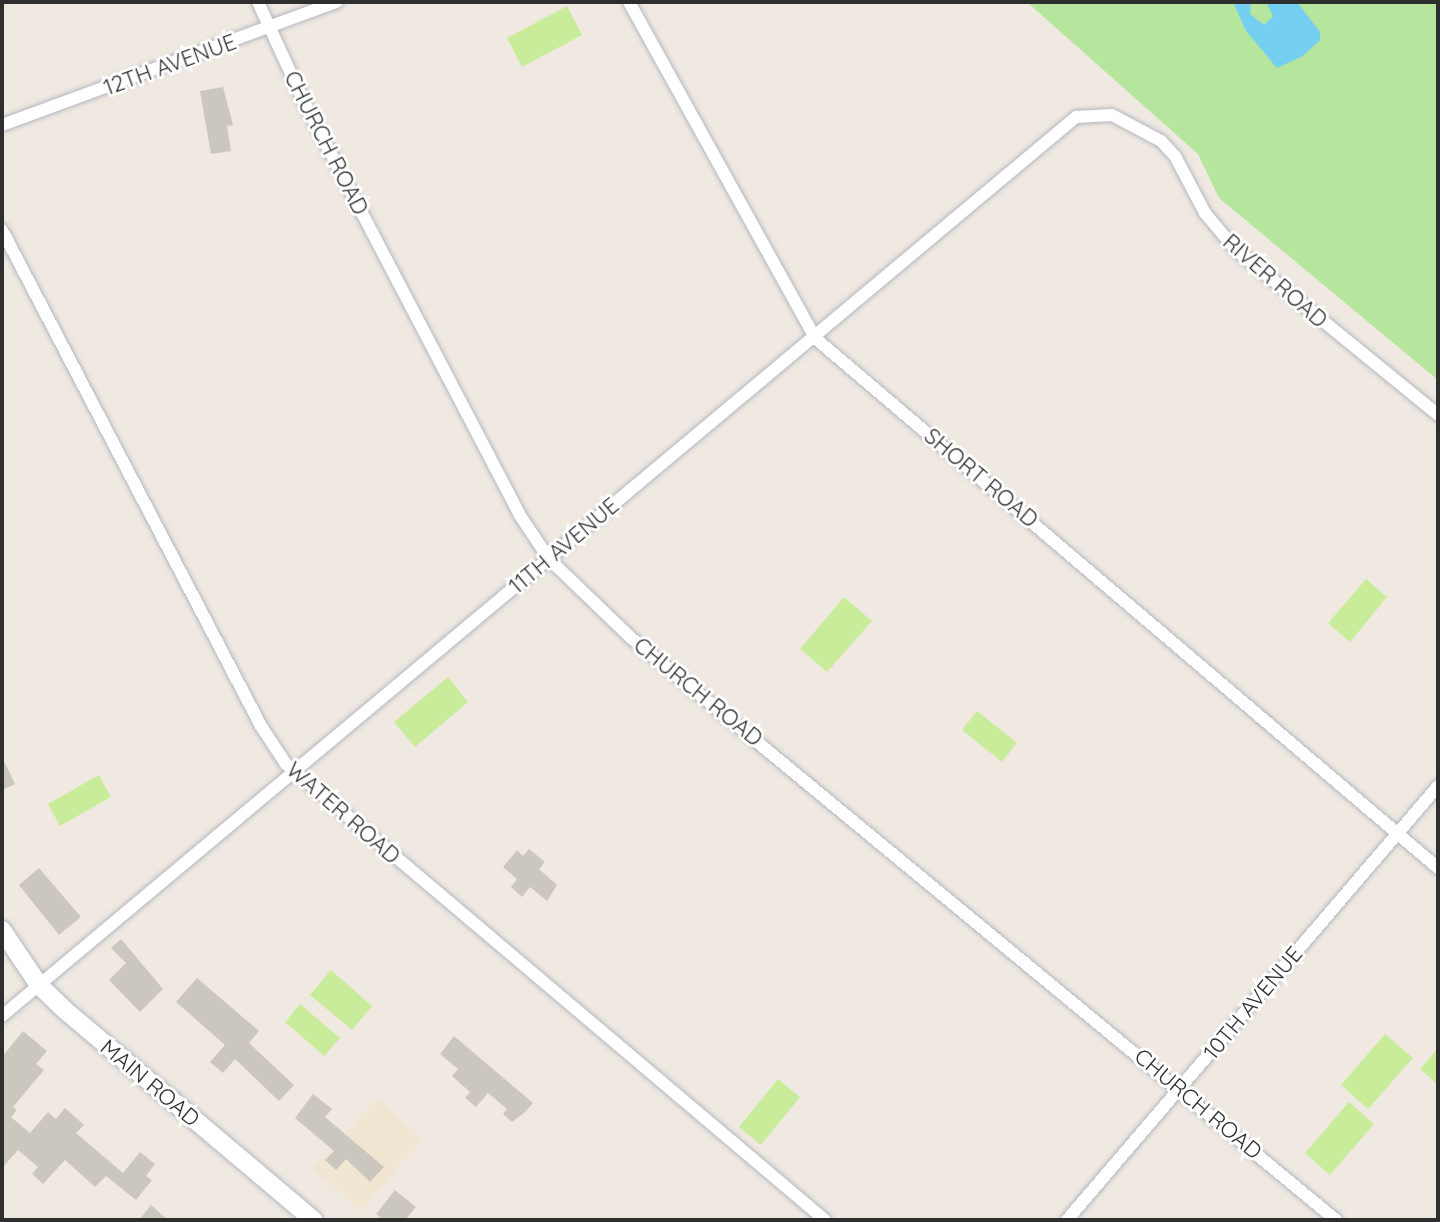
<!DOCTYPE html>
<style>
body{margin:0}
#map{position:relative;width:1440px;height:1222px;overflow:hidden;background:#efe9e1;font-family:Quicksand,sans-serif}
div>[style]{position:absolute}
.education>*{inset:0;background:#f0e6d1}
.green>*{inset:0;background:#b6e59e}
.pitch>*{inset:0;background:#c9ec9a}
.water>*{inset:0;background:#75cff0}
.building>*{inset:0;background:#cbc7bf}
.roads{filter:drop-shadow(0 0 2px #b4b7c1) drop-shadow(0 0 2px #b4b7c1)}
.street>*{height:12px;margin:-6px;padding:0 6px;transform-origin:6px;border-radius:6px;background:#fff}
.secondary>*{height:18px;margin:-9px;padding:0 9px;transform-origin:9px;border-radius:9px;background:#fff}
span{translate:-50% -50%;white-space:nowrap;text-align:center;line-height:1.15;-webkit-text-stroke:6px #fff;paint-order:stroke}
.street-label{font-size:22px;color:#2e2e2e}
.frame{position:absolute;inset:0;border:4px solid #2e2e2e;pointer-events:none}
</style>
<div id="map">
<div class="education">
<i style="clip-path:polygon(377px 1099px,422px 1139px,361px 1211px,313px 1169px)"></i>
</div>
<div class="green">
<i style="clip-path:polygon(1027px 2px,1438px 2px,1438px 380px,1219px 198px,1198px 154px)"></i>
</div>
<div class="pitch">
<i style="clip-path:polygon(567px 6px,582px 35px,522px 67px,507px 38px)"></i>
<i style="clip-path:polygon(1366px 579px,1387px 597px,1350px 642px,1328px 623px)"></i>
<i style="clip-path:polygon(844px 597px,872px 621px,827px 672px,800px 649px)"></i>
<i style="clip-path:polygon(448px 677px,468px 702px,415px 747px,394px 722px)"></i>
<i style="clip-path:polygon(977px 711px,1017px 743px,1002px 762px,962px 730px)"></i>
<i style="clip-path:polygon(99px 775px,111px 797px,60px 826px,48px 804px)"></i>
<i style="clip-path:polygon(331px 970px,372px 1006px,352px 1030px,310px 995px)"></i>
<i style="clip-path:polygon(300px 1004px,340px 1038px,324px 1056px,285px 1022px)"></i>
<i style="clip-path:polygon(1385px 1034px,1413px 1058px,1368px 1109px,1341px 1085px)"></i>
<i style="clip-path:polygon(1438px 1048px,1438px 1085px,1420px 1069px)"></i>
<i style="clip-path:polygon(778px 1079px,800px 1097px,761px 1145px,739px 1127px)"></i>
<i style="clip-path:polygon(1349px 1102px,1374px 1124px,1330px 1175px,1305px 1153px)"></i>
</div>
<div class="water">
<i style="clip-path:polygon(1233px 2px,1251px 2px,1250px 14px,1264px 25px,1273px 16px,1266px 2px,1297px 2px,1320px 32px,1320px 40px,1303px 56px,1277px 68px,1246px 31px)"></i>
</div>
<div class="building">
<i style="clip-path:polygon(223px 87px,233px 125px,227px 126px,231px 151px,211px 154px,200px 91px)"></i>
<i style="clip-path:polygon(2px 757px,15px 784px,2px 790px)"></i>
<i style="clip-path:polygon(529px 849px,545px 862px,539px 869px,557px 885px,547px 901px,530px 887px,522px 897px,511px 887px,517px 879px,503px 867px,517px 850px,523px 856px)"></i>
<i style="clip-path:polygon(39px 868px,81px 917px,59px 935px,19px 885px)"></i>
<i style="clip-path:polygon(121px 939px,163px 989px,140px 1012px,109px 980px,126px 963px,111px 948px)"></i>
<i style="clip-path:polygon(197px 978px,259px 1031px,249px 1043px,294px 1085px,279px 1101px,235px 1059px,223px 1073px,210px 1062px,225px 1045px,176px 1002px)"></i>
<i style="clip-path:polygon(23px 1031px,47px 1051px,36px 1064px,44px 1070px,13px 1107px,17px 1110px,11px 1117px,30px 1133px,48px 1112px,56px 1119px,65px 1108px,84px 1125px,76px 1133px,123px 1173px,140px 1152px,155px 1164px,146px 1176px,152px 1180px,136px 1200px,106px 1176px,95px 1187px,65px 1160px,43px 1184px,32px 1174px,38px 1167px,18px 1150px,2px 1168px,2px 1057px)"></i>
<i style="clip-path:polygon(454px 1036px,533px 1103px,525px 1112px,512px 1122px,503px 1114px,507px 1109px,488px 1093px,476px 1107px,465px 1098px,470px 1092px,452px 1076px,458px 1069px,440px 1054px)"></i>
<i style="clip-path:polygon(313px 1094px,332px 1109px,325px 1117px,384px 1167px,370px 1182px,346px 1159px,336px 1170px,325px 1160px,334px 1151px,295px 1118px)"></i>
<i style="clip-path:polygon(395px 1190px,416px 1207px,405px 1220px,383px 1220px,376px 1214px)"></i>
<i style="clip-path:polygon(151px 1205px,168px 1220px,139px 1220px)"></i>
</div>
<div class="roads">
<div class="street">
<i style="left:258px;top:2px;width:108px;rotate:65.3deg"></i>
<i style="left:303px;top:100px;width:467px;rotate:62.4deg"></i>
<i style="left:519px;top:514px;width:54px;rotate:56.3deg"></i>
<i style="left:549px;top:559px;width:112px;rotate:43.9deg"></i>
<i style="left:630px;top:637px;width:916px;rotate:39.55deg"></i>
<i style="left:629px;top:2px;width:384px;rotate:61deg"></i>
<i style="left:815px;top:338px;width:818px;rotate:40.39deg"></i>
<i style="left:2px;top:125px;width:357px;rotate:-20.2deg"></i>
<i style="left:2px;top:230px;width:560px;rotate:62.43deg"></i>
<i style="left:261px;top:726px;width:45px;rotate:56.7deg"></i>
<i style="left:286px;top:764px;width:706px;rotate:40.23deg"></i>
<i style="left:2px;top:1016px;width:1401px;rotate:-39.93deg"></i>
<i style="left:1076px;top:117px;width:36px;rotate:-3deg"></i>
<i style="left:1112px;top:115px;width:55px;rotate:28deg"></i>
<i style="left:1161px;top:141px;width:21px;rotate:47deg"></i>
<i style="left:1175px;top:156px;width:64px;rotate:62.2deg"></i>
<i style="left:1205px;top:213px;width:48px;rotate:50deg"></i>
<i style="left:1236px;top:250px;width:261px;rotate:39.2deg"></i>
<i style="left:1067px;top:1220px;width:571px;rotate:-49.47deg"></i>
</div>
<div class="secondary">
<i style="left:2px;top:930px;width:66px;rotate:56.1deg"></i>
<i style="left:39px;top:985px;width:37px;rotate:44deg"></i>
<i style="left:66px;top:1011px;width:324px;rotate:40.2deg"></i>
</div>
</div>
<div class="street-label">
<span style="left:170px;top:65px;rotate:-20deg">12TH AVENUE</span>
<span style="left:326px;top:143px;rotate:63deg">CHURCH ROAD</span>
<span style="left:1275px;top:281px;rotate:41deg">RIVER ROAD</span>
<span style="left:981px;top:478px;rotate:40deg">SHORT ROAD</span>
<span style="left:564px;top:546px;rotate:-40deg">11TH AVENUE</span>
<span style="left:698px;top:692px;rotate:39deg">CHURCH ROAD</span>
<span style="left:343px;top:813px;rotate:41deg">WATER ROAD</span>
<span style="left:1253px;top:1003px;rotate:-50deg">10TH AVENUE</span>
<span style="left:150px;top:1083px;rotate:40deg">MAIN ROAD</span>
<span style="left:1198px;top:1104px;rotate:40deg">CHURCH ROAD</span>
</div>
<div class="frame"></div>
</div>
